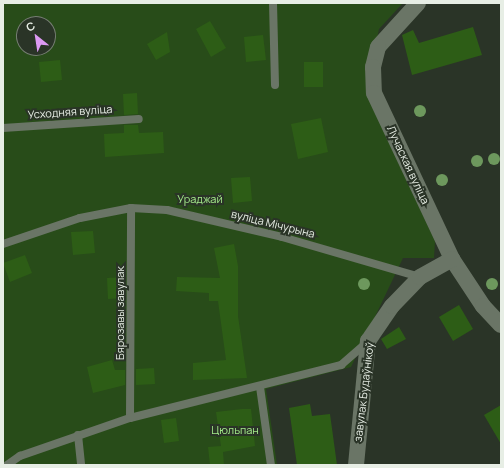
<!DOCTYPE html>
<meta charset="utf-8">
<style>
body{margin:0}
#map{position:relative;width:504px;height:468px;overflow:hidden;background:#2a3427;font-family:Manrope,sans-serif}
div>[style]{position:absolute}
.green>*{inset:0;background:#284c19}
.building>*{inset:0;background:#2d5d16}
.service>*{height:8px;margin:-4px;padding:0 4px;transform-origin:4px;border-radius:4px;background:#6a7566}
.minor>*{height:16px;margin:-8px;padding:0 8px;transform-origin:8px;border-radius:8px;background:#6a7566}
.trees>*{width:12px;height:12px;margin:-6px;border-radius:50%;background:#6d985d}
span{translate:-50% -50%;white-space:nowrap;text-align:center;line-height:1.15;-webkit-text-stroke:4px #2a3427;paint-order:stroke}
.street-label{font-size:11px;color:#e7eee5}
.park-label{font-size:11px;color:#a3e98a}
.frame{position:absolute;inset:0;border:4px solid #e7eee5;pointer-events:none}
.north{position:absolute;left:16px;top:16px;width:40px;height:40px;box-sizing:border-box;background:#2a3427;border:1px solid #767e73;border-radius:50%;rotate:330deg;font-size:11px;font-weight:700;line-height:16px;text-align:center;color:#e7eee5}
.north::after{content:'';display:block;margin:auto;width:14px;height:18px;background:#dd99f3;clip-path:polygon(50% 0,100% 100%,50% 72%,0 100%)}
</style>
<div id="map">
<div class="green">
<i style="clip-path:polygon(evenodd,3px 3px,403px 3px,379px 29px,366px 93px,435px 241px,434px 258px,403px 258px,351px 367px,266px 389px,277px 465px,3px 465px,3px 3px,24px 24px,48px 24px,48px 48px,24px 48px,24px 24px)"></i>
</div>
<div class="building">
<i style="clip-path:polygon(210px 21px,226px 48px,211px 57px,196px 29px)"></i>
<i style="clip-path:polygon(473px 27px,482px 55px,412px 75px,402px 35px,413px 30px,419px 43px)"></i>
<i style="clip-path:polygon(167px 32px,170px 52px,156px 60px,147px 44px)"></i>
<i style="clip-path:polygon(263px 35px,266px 60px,246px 62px,244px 37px)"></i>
<i style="clip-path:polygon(60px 60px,62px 80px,41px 82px,39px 62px)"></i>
<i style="clip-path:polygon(304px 62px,323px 62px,323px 87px,304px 87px)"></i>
<i style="clip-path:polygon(137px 93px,138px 114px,124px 115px,123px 94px)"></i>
<i style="clip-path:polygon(321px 118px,328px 152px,298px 159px,291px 124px)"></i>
<i style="clip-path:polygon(124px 125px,138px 125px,139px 133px,163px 132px,164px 153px,105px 157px,104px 134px,124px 133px)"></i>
<i style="clip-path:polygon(250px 177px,252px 201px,233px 203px,231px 178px)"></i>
<i style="clip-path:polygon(93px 231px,95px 253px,73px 255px,71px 232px)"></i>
<i style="clip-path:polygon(234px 244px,238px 266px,238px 316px,247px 378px,193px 380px,193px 363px,226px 360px,218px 301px,209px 301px,209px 293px,176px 291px,177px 277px,220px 278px,214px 248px)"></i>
<i style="clip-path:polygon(25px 255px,32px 273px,10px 282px,3px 263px)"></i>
<i style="clip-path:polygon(125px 277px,125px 298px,108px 299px,107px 278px)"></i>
<i style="clip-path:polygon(459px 305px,473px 329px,453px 341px,439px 317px)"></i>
<i style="clip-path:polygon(399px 327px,406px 339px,387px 349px,381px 339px)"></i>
<i style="clip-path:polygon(112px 360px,115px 370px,125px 370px,125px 385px,93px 393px,87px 367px)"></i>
<i style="clip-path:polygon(154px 368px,155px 384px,136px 385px,136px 369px)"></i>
<i style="clip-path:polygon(310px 404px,312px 416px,330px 414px,337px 465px,297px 465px,289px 408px)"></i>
<i style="clip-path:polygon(501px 405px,501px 444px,484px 415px)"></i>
<i style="clip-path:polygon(242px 409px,251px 409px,255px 446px,223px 452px,224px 465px,210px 465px,208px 447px,221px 446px,216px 412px)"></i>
<i style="clip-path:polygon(176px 418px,179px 441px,164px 443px,161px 420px)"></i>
</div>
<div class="service">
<i style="left:273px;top:3px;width:82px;rotate:88.6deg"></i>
<i style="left:3px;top:128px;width:136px;rotate:-3.8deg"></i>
<i style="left:3px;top:244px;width:81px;rotate:-18.7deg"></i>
<i style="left:80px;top:218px;width:52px;rotate:-11.1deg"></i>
<i style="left:131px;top:208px;width:36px;rotate:3deg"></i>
<i style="left:167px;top:210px;width:118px;rotate:13.2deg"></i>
<i style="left:282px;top:237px;width:144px;rotate:16.2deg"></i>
<i style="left:260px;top:387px;width:79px;rotate:82deg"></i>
<i style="left:130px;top:418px;width:210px;rotate:-89.7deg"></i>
<i style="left:78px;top:435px;width:30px;rotate:84deg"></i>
<i style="left:7px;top:465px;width:16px;rotate:-35deg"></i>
<i style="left:20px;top:456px;width:116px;rotate:-19.1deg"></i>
<i style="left:130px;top:418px;width:218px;rotate:-14.1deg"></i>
<i style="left:341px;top:365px;width:35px;rotate:-41deg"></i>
</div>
<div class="minor">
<i style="left:418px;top:3px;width:59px;rotate:132.3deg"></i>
<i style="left:378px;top:47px;width:21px;rotate:104deg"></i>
<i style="left:373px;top:67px;width:26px;rotate:88deg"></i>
<i style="left:374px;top:93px;width:183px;rotate:64.8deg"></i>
<i style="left:452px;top:259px;width:56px;rotate:56.6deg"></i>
<i style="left:483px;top:306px;width:26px;rotate:47deg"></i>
<i style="left:356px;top:465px;width:125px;rotate:-84.5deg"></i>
<i style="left:368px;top:341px;width:42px;rotate:-55.6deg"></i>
<i style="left:392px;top:306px;width:40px;rotate:-46deg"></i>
<i style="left:420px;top:277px;width:37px;rotate:-29deg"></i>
</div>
<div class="trees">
<i style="left:420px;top:111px"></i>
<i style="left:494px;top:159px"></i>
<i style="left:477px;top:161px"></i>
<i style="left:442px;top:180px"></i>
<i style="left:364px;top:284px"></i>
<i style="left:492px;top:284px"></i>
</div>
<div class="street-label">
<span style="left:70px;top:112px;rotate:-4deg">Усходняя вуліца</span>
<span style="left:408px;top:165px;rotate:65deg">Лучаская вуліца</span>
<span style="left:273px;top:224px;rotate:14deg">вуліца Мічурына</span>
<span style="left:120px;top:313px;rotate:-90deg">Бярозавы завулак</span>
<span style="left:364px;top:392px;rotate:-83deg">завулак Будаўнікоў</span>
</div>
<div class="park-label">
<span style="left:200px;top:199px">Ураджай</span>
<span style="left:235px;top:430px">Цюльпан</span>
</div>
<div class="frame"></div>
<div class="north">С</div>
</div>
